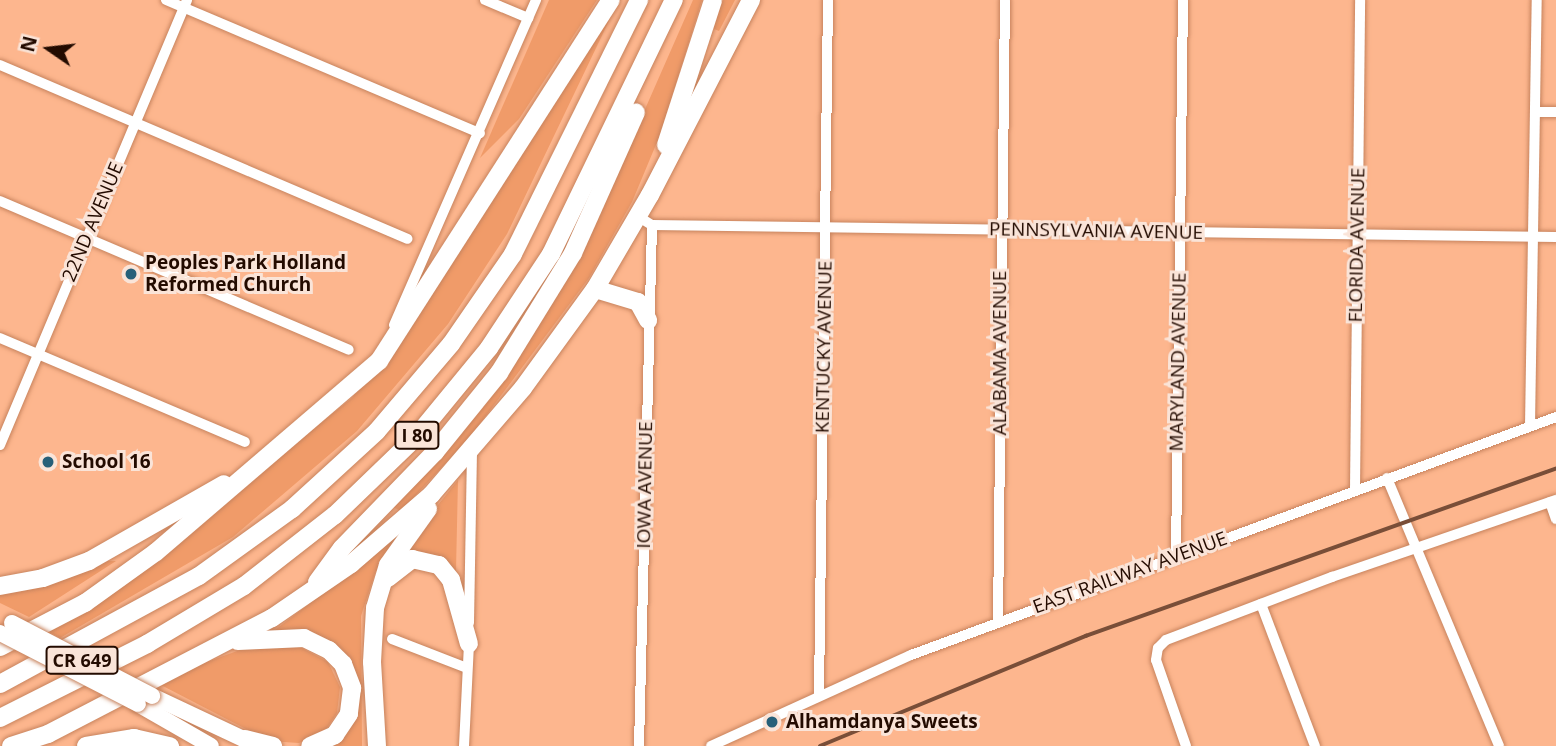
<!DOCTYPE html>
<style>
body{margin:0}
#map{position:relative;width:1556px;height:746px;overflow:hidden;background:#fdb68e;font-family:"Open Sans",sans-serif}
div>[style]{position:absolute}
.green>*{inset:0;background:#f09b69}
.roads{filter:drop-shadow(0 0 2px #c7835d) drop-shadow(0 0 2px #c7835d)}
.minor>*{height:10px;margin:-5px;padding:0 5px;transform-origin:5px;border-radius:5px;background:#fff}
.primary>*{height:16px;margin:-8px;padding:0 8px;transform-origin:8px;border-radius:8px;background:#fff}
.motorway>*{height:18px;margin:-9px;padding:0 9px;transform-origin:9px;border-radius:9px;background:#fff}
.rail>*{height:3.5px;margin:-1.75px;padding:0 1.75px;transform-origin:1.75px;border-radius:1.75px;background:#794e38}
.bridges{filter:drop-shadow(0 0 2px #c7835d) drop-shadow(0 0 2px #c7835d)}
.primary-bridge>*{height:16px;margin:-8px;padding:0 8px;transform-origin:8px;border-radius:8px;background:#fff}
.dots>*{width:19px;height:19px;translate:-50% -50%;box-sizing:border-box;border:4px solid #fae4d8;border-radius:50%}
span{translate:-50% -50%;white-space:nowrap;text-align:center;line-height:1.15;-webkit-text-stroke:6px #fae4d8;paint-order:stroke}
.shield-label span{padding:2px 5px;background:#fae4d8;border:2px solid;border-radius:5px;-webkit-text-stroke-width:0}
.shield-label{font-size:18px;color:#230b00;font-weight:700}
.street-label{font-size:19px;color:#230b00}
.poi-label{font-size:19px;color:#230b00;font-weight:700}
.left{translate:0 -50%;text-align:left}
.north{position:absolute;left:14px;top:14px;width:70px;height:70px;-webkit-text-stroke:5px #fae4d8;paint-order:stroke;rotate:284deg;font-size:19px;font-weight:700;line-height:28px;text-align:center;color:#230b00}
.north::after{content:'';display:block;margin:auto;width:24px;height:32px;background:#230b00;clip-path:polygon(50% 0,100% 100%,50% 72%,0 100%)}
</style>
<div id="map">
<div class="green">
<i style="clip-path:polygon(549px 0,597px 0,519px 119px,480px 158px)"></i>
<i style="clip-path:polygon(619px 0,507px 234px,448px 324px,357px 431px,233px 537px,60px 638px,46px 630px,227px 498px,352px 398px,389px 353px)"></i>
<i style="clip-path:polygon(693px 0,702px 0,660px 135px,632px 202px,589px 278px,470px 437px,401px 511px,391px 506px,584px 248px)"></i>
<i style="clip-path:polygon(717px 0,735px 0,719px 31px,709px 27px)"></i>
<i style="clip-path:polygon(458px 480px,456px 571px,432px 554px,402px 550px)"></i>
<i style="clip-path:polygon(398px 536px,375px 573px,361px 616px,362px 746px,315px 746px,335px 741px,354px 673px,315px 635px,275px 630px)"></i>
<i style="clip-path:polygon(108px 561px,116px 561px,29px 617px,0 603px,0 593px,23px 591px)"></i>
<i style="clip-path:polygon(251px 646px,298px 646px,328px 662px,340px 687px,337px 713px,323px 734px,299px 743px,269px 741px,161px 685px,193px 667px)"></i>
</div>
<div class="roads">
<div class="minor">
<i style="left:166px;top:0;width:341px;rotate:23deg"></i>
<i style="left:485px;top:0;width:47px;rotate:22.7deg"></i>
<i style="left:0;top:65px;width:443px;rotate:23.1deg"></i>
<i style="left:1535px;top:112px;width:21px"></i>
<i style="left:0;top:201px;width:379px;rotate:23.1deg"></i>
<i style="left:639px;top:217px;width:15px;rotate:32deg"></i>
<i style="left:652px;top:225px;width:904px;rotate:0.76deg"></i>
<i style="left:394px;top:325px;width:355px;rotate:-66.4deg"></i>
<i style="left:0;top:338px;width:266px;rotate:23deg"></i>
<i style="left:1530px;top:426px;width:426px;rotate:-89.1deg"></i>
<i style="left:0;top:445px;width:483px;rotate:-67.2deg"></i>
<i style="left:1387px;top:478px;width:290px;rotate:67.3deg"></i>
<i style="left:1355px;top:490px;width:490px;rotate:-89.4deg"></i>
<i style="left:1550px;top:502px;width:18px;rotate:71deg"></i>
<i style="left:1176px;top:556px;width:556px;rotate:-89.28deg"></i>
<i style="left:1261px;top:604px;width:152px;rotate:69.2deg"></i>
<i style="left:469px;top:623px;width:171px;rotate:-89deg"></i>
<i style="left:998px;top:623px;width:623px;rotate:-89.36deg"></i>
<i style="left:392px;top:639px;width:80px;rotate:21.1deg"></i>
<i style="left:819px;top:695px;width:695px;rotate:-89.26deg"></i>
<i style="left:464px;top:746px;width:104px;rotate:-87.2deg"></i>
<i style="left:639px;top:746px;width:521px;rotate:-88.57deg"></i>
<i style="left:711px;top:746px;width:220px;rotate:-24.5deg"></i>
<i style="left:911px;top:655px;width:688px;rotate:-20.25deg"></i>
<i style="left:1186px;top:746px;width:91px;rotate:-109.2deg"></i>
<i style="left:1156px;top:660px;width:12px;rotate:-81deg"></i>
<i style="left:1158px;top:648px;width:11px;rotate:-45deg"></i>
<i style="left:1166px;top:640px;width:178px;rotate:-20.8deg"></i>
<i style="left:1332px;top:577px;width:237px;rotate:-19deg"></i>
</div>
<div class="primary">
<i style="left:152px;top:696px;width:115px;rotate:25.2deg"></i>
<i style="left:138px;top:704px;width:84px;rotate:29.9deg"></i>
</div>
<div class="motorway">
<i style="left:666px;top:145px;width:152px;rotate:-72deg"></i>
<i style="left:595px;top:289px;width:45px;rotate:16.8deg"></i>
<i style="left:638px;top:302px;width:21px;rotate:61deg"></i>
<i style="left:388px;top:578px;width:31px;rotate:-38deg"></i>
<i style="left:412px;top:559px;width:28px;rotate:13deg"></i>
<i style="left:439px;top:565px;width:19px;rotate:51deg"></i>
<i style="left:451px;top:580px;width:66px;rotate:74.3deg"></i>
<i style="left:317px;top:582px;width:42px;rotate:-53.7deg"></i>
<i style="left:342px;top:548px;width:134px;rotate:-45.9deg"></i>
<i style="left:435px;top:452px;width:102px;rotate:-51deg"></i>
<i style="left:499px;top:373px;width:141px;rotate:-58.3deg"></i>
<i style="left:573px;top:253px;width:154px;rotate:-65.9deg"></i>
<i style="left:0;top:586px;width:44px;rotate:-10.5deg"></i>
<i style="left:43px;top:578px;width:49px;rotate:-20.3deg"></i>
<i style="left:89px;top:561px;width:155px;rotate:-29.7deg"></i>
<i style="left:238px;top:641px;width:66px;rotate:-2.6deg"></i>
<i style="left:304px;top:638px;width:28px;rotate:26deg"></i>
<i style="left:329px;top:650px;width:20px;rotate:45deg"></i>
<i style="left:343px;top:664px;width:26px;rotate:69deg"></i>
<i style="left:352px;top:688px;width:26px;rotate:97deg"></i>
<i style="left:349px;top:714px;width:25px;rotate:124deg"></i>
<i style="left:335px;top:735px;width:27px;rotate:156deg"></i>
<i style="left:0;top:647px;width:96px;rotate:-27.4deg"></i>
<i style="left:85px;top:603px;width:87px;rotate:-35.7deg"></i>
<i style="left:156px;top:552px;width:294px;rotate:-40.6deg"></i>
<i style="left:379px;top:361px;width:429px;rotate:-57.3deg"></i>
<i style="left:0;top:684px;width:226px;rotate:-28.5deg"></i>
<i style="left:199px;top:576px;width:115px;rotate:-35.8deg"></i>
<i style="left:292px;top:509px;width:115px;rotate:-42.5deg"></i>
<i style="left:377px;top:431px;width:114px;rotate:-49.6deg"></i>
<i style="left:451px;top:344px;width:109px;rotate:-55.4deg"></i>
<i style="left:513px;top:254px;width:284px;rotate:-63.6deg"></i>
<i style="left:0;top:718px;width:165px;rotate:-26.7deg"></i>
<i style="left:147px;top:644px;width:113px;rotate:-30.9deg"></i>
<i style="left:244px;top:586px;width:115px;rotate:-38deg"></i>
<i style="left:335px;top:515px;width:112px;rotate:-43.9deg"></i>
<i style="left:416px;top:437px;width:115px;rotate:-50.6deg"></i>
<i style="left:489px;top:348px;width:113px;rotate:-56.6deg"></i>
<i style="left:551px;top:254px;width:282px;rotate:-64.2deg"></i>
<i style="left:245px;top:739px;width:29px;rotate:14deg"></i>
<i style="left:11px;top:746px;width:39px;rotate:-18deg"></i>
<i style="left:48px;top:734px;width:252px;rotate:-27.4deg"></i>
<i style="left:272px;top:618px;width:96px;rotate:-34.4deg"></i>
<i style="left:351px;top:564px;width:106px;rotate:-40.8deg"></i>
<i style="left:431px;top:495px;width:141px;rotate:-49.3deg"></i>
<i style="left:523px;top:388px;width:122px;rotate:-54deg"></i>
<i style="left:595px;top:289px;width:109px;rotate:-59.7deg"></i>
<i style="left:650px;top:195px;width:220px;rotate:-62.6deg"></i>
<i style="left:86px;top:746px;width:49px;rotate:-9.5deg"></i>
<i style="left:134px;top:738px;width:37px;rotate:13deg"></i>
<i style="left:377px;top:746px;width:84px;rotate:-93.4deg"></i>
<i style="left:372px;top:662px;width:54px;rotate:-86.8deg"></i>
<i style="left:375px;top:608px;width:45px;rotate:-73.2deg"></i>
<i style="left:388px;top:565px;width:69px;rotate:-54.5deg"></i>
</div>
</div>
<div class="rail">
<i style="left:820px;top:746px;width:288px;rotate:-22.5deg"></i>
<i style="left:1086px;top:636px;width:499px;rotate:-19.6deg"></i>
</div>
<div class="bridges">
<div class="primary-bridge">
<i style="left:12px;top:623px;width:158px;rotate:27.5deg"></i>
<i style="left:0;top:633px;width:155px;rotate:27.2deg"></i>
</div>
</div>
<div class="dots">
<i style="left:131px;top:274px;background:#276079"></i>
<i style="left:48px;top:462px;background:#276079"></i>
<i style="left:772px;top:722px;background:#276079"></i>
</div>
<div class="shield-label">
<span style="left:417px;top:435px">I 80</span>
<span style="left:82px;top:660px">CR 649</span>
</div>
<div class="street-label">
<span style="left:93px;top:222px;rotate:-67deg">22ND AVENUE</span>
<span style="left:1096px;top:231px;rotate:1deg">PENNSYLVANIA AVENUE</span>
<span style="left:1357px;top:245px;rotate:-89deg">FLORIDA AVENUE</span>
<span style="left:824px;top:347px;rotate:-89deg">KENTUCKY AVENUE</span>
<span style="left:1000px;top:353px;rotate:-90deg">ALABAMA AVENUE</span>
<span style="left:1178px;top:362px;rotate:-89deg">MARYLAND AVENUE</span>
<span style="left:645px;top:485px;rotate:-89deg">IOWA AVENUE</span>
<span style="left:1130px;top:573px;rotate:-20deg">EAST RAILWAY AVENUE</span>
</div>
<div class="poi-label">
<span class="left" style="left:145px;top:274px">Peoples Park Holland<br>Reformed Church</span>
<span class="left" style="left:62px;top:462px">School 16</span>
<span class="left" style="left:786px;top:722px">Alhamdanya Sweets</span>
</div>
<div class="north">N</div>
</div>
